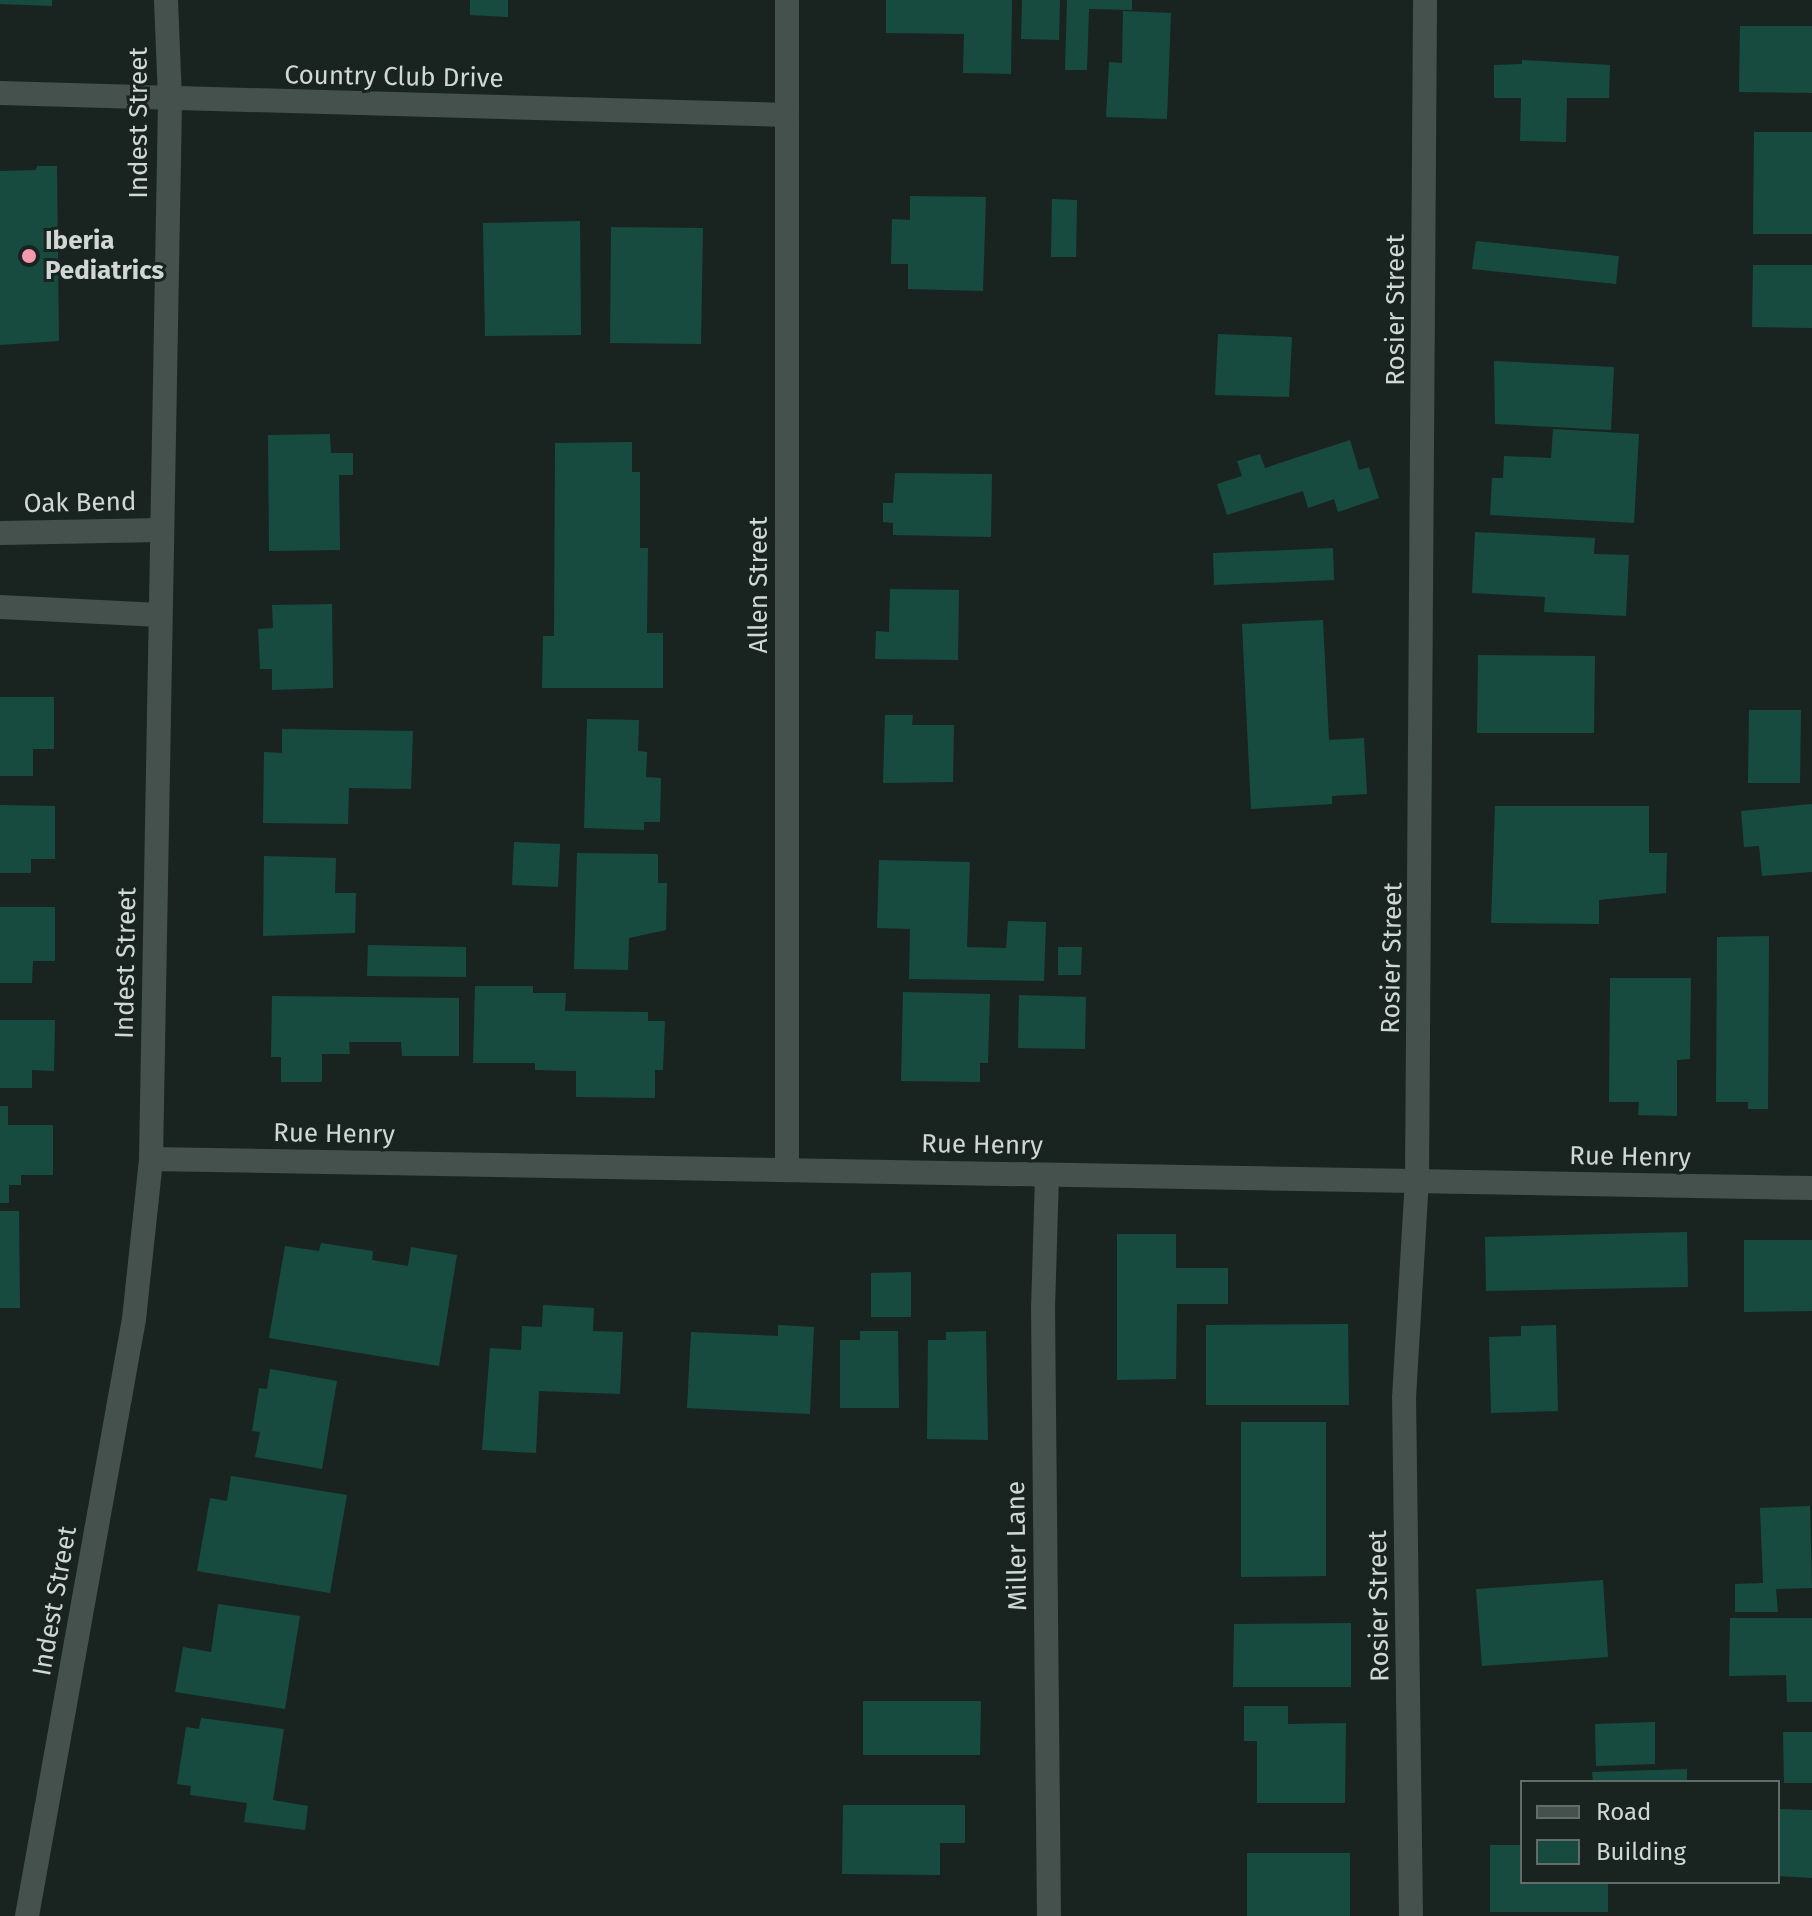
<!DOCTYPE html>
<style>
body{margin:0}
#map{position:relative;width:1812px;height:1916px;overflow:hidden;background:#192421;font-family:"Fira Sans",sans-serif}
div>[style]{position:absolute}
.building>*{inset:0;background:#184b3f}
.minor>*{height:24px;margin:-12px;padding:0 12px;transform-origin:12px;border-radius:12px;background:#44514d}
.dots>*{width:22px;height:22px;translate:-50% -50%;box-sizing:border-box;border:4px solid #192421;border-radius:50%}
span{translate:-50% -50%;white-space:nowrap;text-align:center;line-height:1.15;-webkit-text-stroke:6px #192421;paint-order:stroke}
.street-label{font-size:26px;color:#d0d7d5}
.poi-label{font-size:26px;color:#d0d7d5;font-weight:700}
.left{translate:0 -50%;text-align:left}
.legend{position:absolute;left:1520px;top:1780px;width:260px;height:104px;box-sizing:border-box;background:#192421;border:2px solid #626c69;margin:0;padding:10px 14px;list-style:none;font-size:24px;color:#d0d7d5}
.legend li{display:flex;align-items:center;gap:16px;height:40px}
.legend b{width:40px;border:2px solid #626c69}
</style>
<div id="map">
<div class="building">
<i style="clip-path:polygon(0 0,52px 0,52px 6px,0 4px)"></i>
<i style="clip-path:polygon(470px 0,508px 0,508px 17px,470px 15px)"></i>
<i style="clip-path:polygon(886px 0,1012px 0,1011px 74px,963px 73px,964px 34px,886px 33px)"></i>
<i style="clip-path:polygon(1022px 0,1060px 0,1059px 40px,1021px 39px)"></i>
<i style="clip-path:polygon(1067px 0,1132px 0,1132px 10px,1089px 9px,1087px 70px,1065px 70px)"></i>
<i style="clip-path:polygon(1123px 11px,1171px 13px,1167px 119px,1106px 117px,1109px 62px,1122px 63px)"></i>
<i style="clip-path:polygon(1740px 26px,1812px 26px,1812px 93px,1739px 92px)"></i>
<i style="clip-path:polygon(1522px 60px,1610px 65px,1609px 98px,1567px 98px,1566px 142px,1520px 141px,1521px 98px,1494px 98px,1494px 65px,1522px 64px)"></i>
<i style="clip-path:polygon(1754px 132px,1812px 132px,1812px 234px,1753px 234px)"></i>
<i style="clip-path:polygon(37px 166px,57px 166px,59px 341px,0 345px,0 171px,36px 170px)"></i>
<i style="clip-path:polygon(910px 196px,986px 197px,983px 291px,908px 289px,908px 264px,891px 264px,892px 219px,910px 220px)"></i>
<i style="clip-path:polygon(1052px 199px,1077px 200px,1076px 257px,1051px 257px)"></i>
<i style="clip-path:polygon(580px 221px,581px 335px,485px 336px,483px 223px)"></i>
<i style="clip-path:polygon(611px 227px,703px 228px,701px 344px,610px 343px)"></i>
<i style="clip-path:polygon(1476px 241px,1619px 256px,1616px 284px,1472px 269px)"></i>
<i style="clip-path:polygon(1753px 265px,1812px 265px,1812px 328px,1752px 327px)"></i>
<i style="clip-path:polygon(1218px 334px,1292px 337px,1289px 397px,1215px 395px)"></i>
<i style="clip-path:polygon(1494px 361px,1614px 367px,1611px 430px,1495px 424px)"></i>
<i style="clip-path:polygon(1553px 429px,1639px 434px,1634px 523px,1490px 515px,1492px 478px,1503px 478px,1504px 456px,1551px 458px)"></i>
<i style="clip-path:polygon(330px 434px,331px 453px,353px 453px,353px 475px,339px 475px,340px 550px,269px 551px,268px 435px)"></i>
<i style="clip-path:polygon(1350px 440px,1359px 470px,1369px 467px,1379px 498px,1338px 512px,1334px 499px,1308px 508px,1303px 491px,1227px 515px,1217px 484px,1242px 476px,1237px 461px,1260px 454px,1265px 468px)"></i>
<i style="clip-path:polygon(632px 442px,632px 472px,640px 472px,640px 548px,648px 548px,647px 633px,663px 633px,663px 688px,542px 688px,543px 636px,554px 636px,555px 443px)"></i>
<i style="clip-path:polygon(895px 473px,992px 474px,991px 537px,893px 535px,893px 523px,883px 522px,883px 503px,893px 503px)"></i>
<i style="clip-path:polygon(1475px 532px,1595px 538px,1594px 554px,1629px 555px,1626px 616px,1544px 612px,1545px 597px,1472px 593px)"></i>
<i style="clip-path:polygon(1333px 548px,1334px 580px,1214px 585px,1213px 553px)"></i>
<i style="clip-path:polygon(890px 589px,959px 590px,958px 660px,875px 659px,876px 631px,889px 632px)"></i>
<i style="clip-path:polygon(332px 604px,333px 688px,272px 690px,272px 669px,260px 669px,258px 629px,273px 628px,272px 605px)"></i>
<i style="clip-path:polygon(1323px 620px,1329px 740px,1364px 738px,1367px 794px,1332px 796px,1332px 804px,1251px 809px,1242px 624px)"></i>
<i style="clip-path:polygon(1478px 655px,1595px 656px,1594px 733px,1477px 733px)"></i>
<i style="clip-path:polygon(0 697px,54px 697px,54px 749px,33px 749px,33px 776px,0 776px)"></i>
<i style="clip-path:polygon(1749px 710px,1801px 710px,1800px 783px,1748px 783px)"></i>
<i style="clip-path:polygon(885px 715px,913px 715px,912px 725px,954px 725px,953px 782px,883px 783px)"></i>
<i style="clip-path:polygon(587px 719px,639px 720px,638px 751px,647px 752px,646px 777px,661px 778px,660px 822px,644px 822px,644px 830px,584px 828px)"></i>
<i style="clip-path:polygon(282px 729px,413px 731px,411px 789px,349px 788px,348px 824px,263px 823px,264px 752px,282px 753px)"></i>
<i style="clip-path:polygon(1812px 804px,1812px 872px,1762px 876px,1759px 846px,1744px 847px,1741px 811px)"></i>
<i style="clip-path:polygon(0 805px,55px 806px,55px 859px,31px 859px,31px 873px,0 873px)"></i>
<i style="clip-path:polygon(1495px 806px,1649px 806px,1649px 853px,1667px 853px,1666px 893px,1599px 900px,1599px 924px,1491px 923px)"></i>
<i style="clip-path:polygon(514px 842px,560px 844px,558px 887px,512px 885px)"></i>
<i style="clip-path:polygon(577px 853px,658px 854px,658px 883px,667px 883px,666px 930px,629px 938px,628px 970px,574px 969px)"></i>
<i style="clip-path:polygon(264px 856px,336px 858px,335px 893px,356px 893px,355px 933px,263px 936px)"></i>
<i style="clip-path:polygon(879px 860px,970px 862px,967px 947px,1006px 948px,1008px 921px,1046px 922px,1044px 981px,909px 979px,910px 929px,877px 928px)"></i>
<i style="clip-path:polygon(0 907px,55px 907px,55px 961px,33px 961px,32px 983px,0 983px)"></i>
<i style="clip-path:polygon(1769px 936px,1768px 1109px,1748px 1109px,1748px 1102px,1716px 1102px,1717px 937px)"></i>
<i style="clip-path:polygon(368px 945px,466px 947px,466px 977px,367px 976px)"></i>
<i style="clip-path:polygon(1058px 947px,1082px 947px,1081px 975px,1058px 975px)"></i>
<i style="clip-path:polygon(1610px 978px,1691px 978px,1690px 1059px,1677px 1060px,1677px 1116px,1638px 1115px,1639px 1102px,1609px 1102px)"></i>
<i style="clip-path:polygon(475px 986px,533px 986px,533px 993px,566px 993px,565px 1011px,648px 1012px,648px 1021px,665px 1021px,663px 1070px,655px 1070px,655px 1098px,576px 1097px,576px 1071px,535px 1070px,535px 1063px,473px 1063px)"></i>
<i style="clip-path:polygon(903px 992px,990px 994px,988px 1063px,980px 1063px,980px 1082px,901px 1081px)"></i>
<i style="clip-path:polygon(1019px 995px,1086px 997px,1085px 1049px,1018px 1048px)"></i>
<i style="clip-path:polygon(272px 996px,459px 998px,459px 1056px,402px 1056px,401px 1042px,349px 1042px,350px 1054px,322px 1054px,322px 1082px,281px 1082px,281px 1057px,271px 1057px)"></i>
<i style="clip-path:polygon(0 1020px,55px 1020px,54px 1071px,32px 1070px,32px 1088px,0 1088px)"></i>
<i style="clip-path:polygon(0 1106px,8px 1106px,8px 1125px,53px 1125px,53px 1175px,21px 1175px,21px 1185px,9px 1185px,9px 1203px,0 1203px)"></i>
<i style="clip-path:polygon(0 1211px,19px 1211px,20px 1308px,0 1308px)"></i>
<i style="clip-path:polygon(1687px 1232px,1688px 1287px,1486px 1291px,1485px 1237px)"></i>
<i style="clip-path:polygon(1117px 1234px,1176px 1234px,1176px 1268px,1228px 1268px,1228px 1304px,1177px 1304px,1176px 1379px,1117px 1380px)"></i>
<i style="clip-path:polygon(1744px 1240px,1812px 1240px,1812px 1311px,1744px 1312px)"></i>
<i style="clip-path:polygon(321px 1243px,373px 1251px,372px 1260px,408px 1266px,411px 1247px,457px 1255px,439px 1366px,269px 1338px,285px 1246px,319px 1251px)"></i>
<i style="clip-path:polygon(911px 1272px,911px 1317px,871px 1317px,871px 1273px)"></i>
<i style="clip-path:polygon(543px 1305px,594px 1308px,593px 1331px,623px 1332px,620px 1394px,539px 1391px,536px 1453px,482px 1450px,490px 1348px,521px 1350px,522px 1326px,542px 1327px)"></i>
<i style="clip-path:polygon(1348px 1324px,1349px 1405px,1206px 1405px,1206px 1325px)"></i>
<i style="clip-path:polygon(778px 1325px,814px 1327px,810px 1414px,687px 1408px,691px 1332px,778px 1336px)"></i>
<i style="clip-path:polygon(1556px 1325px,1558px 1411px,1491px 1413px,1489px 1337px,1521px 1336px,1521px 1326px)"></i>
<i style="clip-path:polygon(860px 1331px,898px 1331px,899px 1408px,840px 1408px,840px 1340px,860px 1340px)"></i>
<i style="clip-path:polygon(986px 1331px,988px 1440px,927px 1439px,928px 1340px,946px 1340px,946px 1332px)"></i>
<i style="clip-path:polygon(270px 1369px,337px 1381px,322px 1469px,255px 1457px,260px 1432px,252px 1431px,259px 1388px,267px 1389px)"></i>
<i style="clip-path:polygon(1241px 1422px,1326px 1422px,1326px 1576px,1241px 1577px)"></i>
<i style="clip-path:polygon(231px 1476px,347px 1495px,330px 1593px,197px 1571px,210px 1498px,227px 1501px)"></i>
<i style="clip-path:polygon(1810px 1506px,1812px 1588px,1776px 1589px,1778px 1612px,1735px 1612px,1735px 1584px,1763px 1583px,1760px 1508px)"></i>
<i style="clip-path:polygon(1603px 1580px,1608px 1657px,1482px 1666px,1476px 1589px)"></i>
<i style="clip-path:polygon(218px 1604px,300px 1616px,285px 1709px,175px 1692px,183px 1647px,211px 1652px)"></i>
<i style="clip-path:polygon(1730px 1618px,1812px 1618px,1812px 1702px,1787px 1702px,1786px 1675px,1729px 1676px)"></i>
<i style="clip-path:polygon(1351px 1623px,1351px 1687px,1233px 1687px,1234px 1624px)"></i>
<i style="clip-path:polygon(863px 1701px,981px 1701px,980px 1755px,863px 1755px)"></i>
<i style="clip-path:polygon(1244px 1706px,1288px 1706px,1288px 1724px,1346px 1723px,1345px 1803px,1257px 1803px,1257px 1741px,1244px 1741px)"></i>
<i style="clip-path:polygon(201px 1718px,284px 1729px,273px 1800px,308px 1806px,305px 1830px,244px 1822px,247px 1803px,190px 1795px,191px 1786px,177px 1784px,186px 1727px,199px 1729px)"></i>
<i style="clip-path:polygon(1655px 1722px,1655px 1764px,1596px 1766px,1595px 1724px)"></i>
<i style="clip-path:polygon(1783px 1732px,1812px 1732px,1812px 1783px,1784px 1783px)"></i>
<i style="clip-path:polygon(1687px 1769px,1687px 1782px,1593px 1782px,1592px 1772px)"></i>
<i style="clip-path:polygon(843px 1805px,965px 1805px,965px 1843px,940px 1843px,940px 1875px,842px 1874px)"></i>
<i style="clip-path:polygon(1778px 1809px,1812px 1810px,1812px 1878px,1778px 1876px)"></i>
<i style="clip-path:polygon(1490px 1845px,1522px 1845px,1522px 1882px,1608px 1882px,1608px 1912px,1490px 1912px)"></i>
<i style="clip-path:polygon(1247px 1853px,1350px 1853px,1350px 1916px,1247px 1916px)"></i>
</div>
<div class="minor">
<i style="left:787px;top:0;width:1170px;rotate:90deg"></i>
<i style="left:0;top:93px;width:786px;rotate:1.6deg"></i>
<i style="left:0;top:533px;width:161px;rotate:-1.1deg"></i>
<i style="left:0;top:607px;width:160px;rotate:2.9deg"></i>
<i style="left:151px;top:1159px;width:1661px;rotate:1deg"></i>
<i style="left:1047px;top:1175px;width:131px;rotate:91.7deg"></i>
<i style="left:1043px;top:1306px;width:610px;rotate:89.44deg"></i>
<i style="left:27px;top:1916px;width:607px;rotate:-79.84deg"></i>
<i style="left:134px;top:1319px;width:161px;rotate:-83.9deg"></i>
<i style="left:151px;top:1159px;width:1059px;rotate:-88.97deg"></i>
<i style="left:170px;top:100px;width:100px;rotate:-92.3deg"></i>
<i style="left:1411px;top:1916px;width:518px;rotate:-90.77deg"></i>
<i style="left:1404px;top:1398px;width:217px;rotate:-86.6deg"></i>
<i style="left:1417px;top:1181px;width:1181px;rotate:-89.61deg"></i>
</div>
<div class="dots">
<i style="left:29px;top:256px;background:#f39aac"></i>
</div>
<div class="street-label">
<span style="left:394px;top:77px;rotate:1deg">Country Club Drive</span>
<span style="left:139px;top:123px;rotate:-90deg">Indest Street</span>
<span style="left:1396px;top:310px;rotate:-90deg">Rosier Street</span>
<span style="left:80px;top:503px;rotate:-1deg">Oak Bend</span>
<span style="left:759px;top:585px;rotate:-90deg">Allen Street</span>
<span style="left:1392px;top:958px;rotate:-89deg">Rosier Street</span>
<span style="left:126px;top:963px;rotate:-89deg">Indest Street</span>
<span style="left:334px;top:1134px;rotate:1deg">Rue Henry</span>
<span style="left:982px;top:1145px;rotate:1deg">Rue Henry</span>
<span style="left:1630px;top:1157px;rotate:1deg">Rue Henry</span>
<span style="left:1017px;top:1546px;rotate:-91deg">Miller Lane</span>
<span style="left:55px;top:1601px;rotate:-80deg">Indest Street</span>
<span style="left:1379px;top:1606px;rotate:-91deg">Rosier Street</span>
</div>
<div class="poi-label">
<span class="left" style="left:45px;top:256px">Iberia<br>Pediatrics</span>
</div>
<ul class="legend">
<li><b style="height:10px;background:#44514d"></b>Road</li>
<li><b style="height:22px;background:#184b3f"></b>Building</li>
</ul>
</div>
